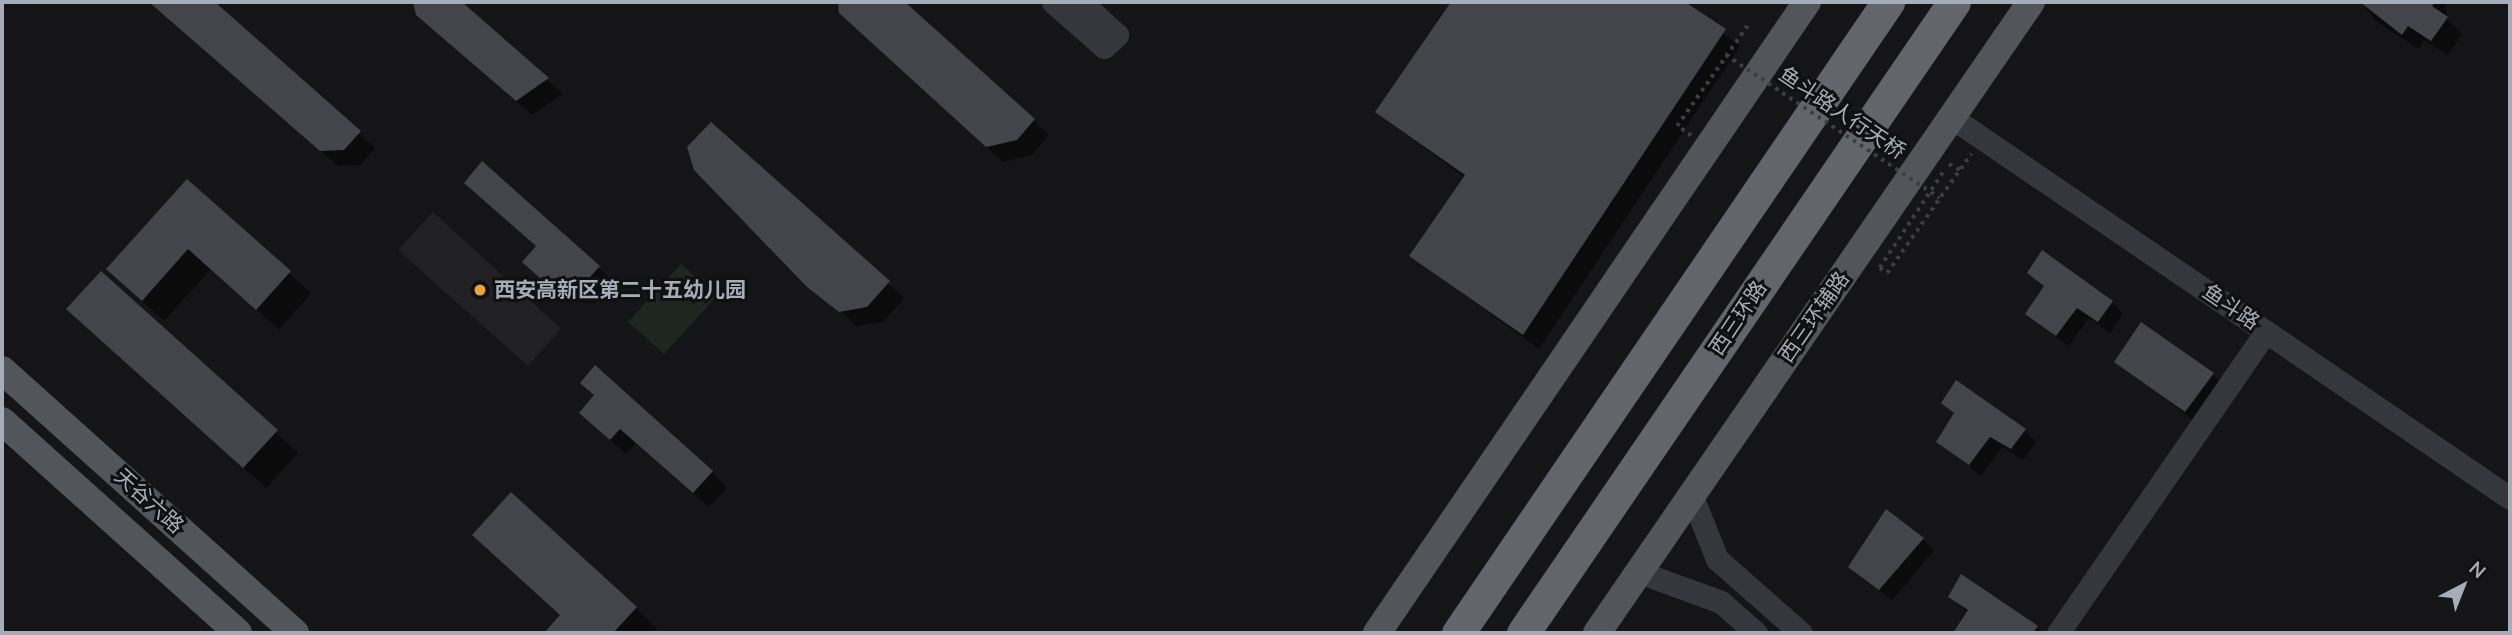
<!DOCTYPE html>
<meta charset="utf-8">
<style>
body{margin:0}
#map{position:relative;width:2512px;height:635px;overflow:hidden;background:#151517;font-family:"Nunito Sans","Noto Sans SC",sans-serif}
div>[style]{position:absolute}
.built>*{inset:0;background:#212124}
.green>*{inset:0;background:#1f2620}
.shadow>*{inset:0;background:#0007}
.building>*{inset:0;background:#44454a}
.path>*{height:3.5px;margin-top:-1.75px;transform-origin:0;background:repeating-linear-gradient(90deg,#3c3e43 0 3.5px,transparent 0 8.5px)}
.minor>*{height:23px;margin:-11.5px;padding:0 11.5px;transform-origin:11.5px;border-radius:11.5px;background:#36373c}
.major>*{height:28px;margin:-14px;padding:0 14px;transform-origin:14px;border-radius:14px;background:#52555a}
.highway>*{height:33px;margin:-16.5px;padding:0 16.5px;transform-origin:16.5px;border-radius:16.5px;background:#62666c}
.path-bridge>*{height:3.5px;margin-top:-1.75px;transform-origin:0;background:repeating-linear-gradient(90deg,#3c3e43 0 3.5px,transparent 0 8.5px)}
.dots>*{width:19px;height:19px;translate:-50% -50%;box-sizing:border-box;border:4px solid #101012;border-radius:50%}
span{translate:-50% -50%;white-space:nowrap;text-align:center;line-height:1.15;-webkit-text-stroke:6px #101012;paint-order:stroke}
.street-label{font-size:21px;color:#a7adb6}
.poi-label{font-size:21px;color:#a7adb6;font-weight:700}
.left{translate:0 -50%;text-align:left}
.frame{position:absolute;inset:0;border:4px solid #a7adb6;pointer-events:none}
.north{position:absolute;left:2428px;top:551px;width:70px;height:70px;-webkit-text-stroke:5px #101012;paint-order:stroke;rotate:42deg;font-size:19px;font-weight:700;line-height:28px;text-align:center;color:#a7adb6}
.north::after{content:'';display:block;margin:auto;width:24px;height:32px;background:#a7adb6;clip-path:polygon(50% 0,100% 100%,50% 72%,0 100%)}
</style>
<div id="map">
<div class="built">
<i style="clip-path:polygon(433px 212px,561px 329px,528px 366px,398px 250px)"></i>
</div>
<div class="green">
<i style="clip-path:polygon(681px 264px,717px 296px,664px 354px,628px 322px)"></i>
</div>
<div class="shadow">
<i style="clip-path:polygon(150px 2px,212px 2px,375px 148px,360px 165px,338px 166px)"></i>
<i style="clip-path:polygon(415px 2px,459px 2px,563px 94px,532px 115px,434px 30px)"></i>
<i style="clip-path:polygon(840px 2px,903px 2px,1049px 135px,1032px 155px,1003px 162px,856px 28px,840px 12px)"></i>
<i style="clip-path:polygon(1453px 2px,1682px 2px,1740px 46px,1539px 349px,1411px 256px,1465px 178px,1377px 112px)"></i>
<i style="clip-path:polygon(2362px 2px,2444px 2px,2448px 20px,2462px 34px,2448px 55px,2424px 40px,2418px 49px,2375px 20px)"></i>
<i style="clip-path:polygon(711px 124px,904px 298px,883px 322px,856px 326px,696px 169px)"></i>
<i style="clip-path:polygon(187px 182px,311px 293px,279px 330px,211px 269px,164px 321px,130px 290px)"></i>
<i style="clip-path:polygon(482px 198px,598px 267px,614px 283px,595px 303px,567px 302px,540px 277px,537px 247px)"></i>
<i style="clip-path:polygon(2029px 273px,2112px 302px,2123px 314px,2110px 333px,2089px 318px,2068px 346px,2027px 314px,2045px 288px)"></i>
<i style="clip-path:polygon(101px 274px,298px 453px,266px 488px,68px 309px)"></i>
<i style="clip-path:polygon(2117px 362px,2213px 374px,2228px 389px,2201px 426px)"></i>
<i style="clip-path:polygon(596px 396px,712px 472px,727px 488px,709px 507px,636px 443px,626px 454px,581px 413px)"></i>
<i style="clip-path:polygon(1943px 402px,2025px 431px,2036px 442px,2023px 460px,2002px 447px,1981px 476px,1938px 441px,1955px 415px)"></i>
<i style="clip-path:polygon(511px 495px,636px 608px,657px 629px,654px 633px,546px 633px,562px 616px)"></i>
<i style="clip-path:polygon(1923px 539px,1934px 551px,1892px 600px,1850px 567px)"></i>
<i style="clip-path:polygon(1950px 597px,2037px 628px,2042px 633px,1955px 633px,1968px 613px)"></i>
</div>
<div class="building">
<i style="clip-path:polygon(149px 2px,215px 2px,361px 131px,344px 150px,320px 151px)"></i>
<i style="clip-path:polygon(413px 2px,462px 2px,549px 78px,516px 101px,416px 15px)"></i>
<i style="clip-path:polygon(838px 2px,905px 2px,1035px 119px,1017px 140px,986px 147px,839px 13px)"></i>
<i style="clip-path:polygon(1451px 2px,1685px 2px,1726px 29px,1523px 335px,1409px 256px,1465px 175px,1375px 112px)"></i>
<i style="clip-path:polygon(2360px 2px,2435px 2px,2432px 6px,2448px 17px,2431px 41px,2408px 26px,2402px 35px)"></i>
<i style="clip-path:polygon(711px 122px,890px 281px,867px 307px,839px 312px,807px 287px,694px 170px,687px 147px)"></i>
<i style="clip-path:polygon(482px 161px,600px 266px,579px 289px,550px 287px,522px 262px,536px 246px,464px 183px)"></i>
<i style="clip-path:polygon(187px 179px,291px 271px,256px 310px,188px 249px,142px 301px,106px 269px)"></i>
<i style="clip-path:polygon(2042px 250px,2113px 301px,2098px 322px,2077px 308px,2056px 336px,2025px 314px,2044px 286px,2027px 273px)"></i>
<i style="clip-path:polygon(101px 271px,278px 430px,243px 468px,66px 309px)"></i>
<i style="clip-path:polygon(2141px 322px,2214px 373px,2185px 412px,2114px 362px)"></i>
<i style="clip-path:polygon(595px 365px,713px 471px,693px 493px,620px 429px,610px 440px,579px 413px,594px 395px,580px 383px)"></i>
<i style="clip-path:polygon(1956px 380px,2026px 429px,2011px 449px,1990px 437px,1969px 465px,1936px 442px,1954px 413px,1941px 403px)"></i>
<i style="clip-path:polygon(511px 492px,637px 607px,613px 633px,544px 633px,560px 615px,472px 535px)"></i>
<i style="clip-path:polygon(1886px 509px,1924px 538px,1879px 590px,1848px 567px)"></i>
<i style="clip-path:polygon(1961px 574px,2038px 626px,2033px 633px,1953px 633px,1968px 610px,1948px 597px)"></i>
</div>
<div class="path">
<i style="left:1691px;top:136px;width:17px;rotate:-144deg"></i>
<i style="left:1677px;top:126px;width:127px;rotate:-54.9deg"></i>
<i style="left:1949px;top:164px;width:13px;rotate:29deg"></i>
<i style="left:1943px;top:173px;width:114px;rotate:123.6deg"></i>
<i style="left:1880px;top:268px;width:9px;rotate:36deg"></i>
<i style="left:1887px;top:273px;width:146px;rotate:-54.8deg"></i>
</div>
<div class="minor">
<i style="left:1053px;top:2px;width:68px;rotate:41.4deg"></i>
<i style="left:1104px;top:47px;width:18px;rotate:-43deg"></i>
<i style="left:1117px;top:35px;width:49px;rotate:-137.5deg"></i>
<i style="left:1951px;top:117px;width:676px;rotate:34.28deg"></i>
<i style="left:1691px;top:494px;width:70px;rotate:68.2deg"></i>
<i style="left:1717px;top:559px;width:112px;rotate:41.4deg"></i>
<i style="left:1639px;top:572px;width:87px;rotate:20.1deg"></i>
<i style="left:1721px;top:602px;width:47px;rotate:41.5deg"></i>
<i style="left:2058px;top:633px;width:366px;rotate:-55.4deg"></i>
</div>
<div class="major">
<i style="left:2px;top:370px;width:394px;rotate:41.9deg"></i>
<i style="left:2px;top:421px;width:317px;rotate:41.9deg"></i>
<i style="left:1377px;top:633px;width:764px;rotate:-55.73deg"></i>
<i style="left:1597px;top:633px;width:766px;rotate:-55.48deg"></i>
</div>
<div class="highway">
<i style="left:1458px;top:633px;width:764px;rotate:-55.73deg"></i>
<i style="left:1523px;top:633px;width:764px;rotate:-55.67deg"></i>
</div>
<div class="path-bridge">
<i style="left:1726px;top:55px;width:257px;rotate:33.8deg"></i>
</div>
<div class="dots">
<i style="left:480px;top:290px;background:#eaa23a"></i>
</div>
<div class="street-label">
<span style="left:1842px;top:113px;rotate:34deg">鱼斗路人行天桥</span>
<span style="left:2231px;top:307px;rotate:34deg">鱼斗路</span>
<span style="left:1814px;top:317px;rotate:-55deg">西三环辅路</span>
<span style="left:1738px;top:318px;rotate:-56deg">西三环路</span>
<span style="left:149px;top:501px;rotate:42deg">天谷六路</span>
</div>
<div class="poi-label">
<span class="left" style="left:494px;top:290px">西安高新区第二十五幼儿园</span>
</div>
<div class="frame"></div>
<div class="north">N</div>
</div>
